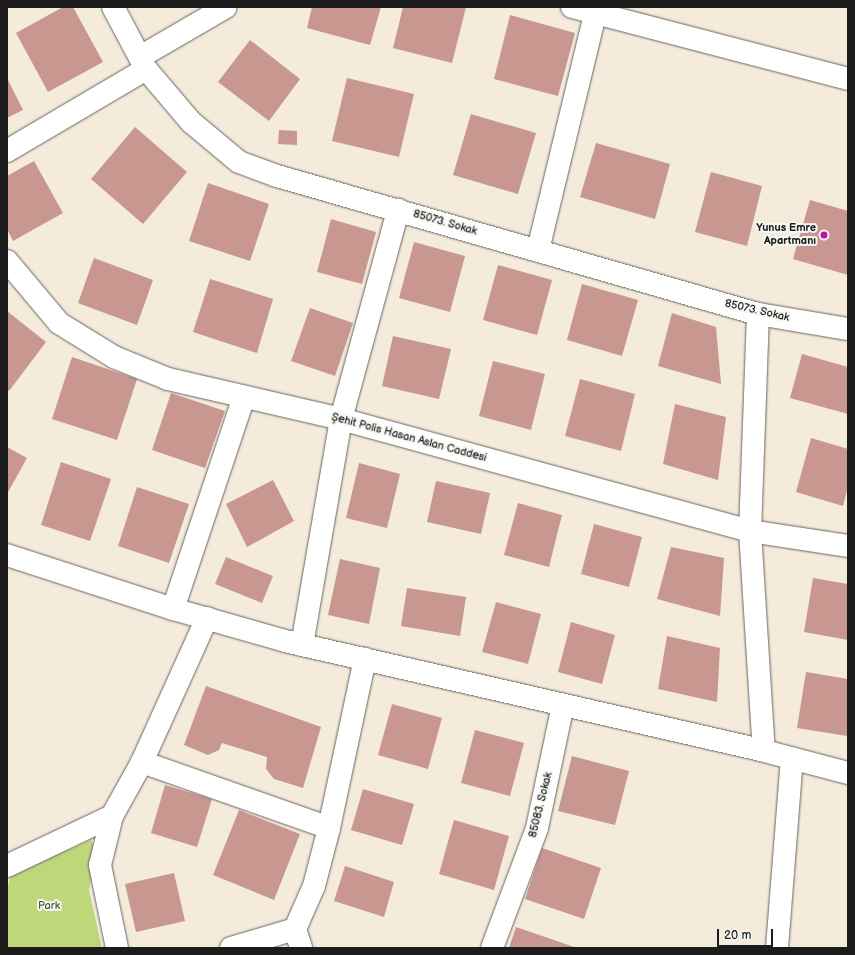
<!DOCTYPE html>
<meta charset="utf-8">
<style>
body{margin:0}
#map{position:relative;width:855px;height:955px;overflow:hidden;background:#f4ebdb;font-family:"Balsamiq Sans",sans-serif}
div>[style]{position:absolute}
.green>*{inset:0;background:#bfd77b}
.building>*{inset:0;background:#c89790}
.roads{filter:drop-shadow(0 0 1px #68645f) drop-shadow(0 0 1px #68645f)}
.minor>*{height:22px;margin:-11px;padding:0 11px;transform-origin:11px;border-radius:11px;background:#fff}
.tertiary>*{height:22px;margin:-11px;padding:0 11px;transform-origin:11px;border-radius:11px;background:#fff}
.dots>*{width:11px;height:11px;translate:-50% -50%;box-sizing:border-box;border:2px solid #f6f6f2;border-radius:50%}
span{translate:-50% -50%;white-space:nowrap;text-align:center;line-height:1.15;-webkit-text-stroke:4px #f6f6f2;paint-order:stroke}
.street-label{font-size:11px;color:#1c1c1c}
.poi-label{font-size:11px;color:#1c1c1c;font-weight:700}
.right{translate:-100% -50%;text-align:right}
.park-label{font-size:11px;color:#4d5438}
.frame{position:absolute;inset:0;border:8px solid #1c1c1c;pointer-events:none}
.scale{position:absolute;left:717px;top:929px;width:56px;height:18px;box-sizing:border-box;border:2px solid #1c1c1c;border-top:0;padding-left:5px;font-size:12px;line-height:14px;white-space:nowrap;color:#1c1c1c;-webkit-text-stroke:3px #f6f6f2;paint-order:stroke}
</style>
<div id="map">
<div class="green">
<i style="clip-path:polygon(91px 840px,96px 851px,89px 890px,102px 948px,7px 948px,7px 889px,11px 875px)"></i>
</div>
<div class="building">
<i style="clip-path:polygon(63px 7px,73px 7px,103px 62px,48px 92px,16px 33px)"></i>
<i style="clip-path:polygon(312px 7px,381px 7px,370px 45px,307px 28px)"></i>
<i style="clip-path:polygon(403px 7px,466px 7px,452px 63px,393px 48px)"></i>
<i style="clip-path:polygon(510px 15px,575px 33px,558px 96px,494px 79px)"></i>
<i style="clip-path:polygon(250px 40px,300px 79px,269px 121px,218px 82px)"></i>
<i style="clip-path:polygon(7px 78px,23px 110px,7px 118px)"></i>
<i style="clip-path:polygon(347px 78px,414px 94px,399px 157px,332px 141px)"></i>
<i style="clip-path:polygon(471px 114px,536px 133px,518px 194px,453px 175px)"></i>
<i style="clip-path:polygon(135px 127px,187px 172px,143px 224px,91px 179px)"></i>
<i style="clip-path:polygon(279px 130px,297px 131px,297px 145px,278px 144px)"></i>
<i style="clip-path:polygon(596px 143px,670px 164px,655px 219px,580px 197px)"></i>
<i style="clip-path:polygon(34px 161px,63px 213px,13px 241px,7px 229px,7px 176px)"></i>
<i style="clip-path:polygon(711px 172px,762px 186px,747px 246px,695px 232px)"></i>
<i style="clip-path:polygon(208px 183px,269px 204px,250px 261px,189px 241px)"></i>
<i style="clip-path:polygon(810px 200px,848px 211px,848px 275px,793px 259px)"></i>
<i style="clip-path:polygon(331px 219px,376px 232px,362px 284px,317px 272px)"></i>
<i style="clip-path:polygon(414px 242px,465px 256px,450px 312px,399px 298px)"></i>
<i style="clip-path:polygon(94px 258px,153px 280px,137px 325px,78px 303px)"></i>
<i style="clip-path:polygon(498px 265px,552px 280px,537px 335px,483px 320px)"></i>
<i style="clip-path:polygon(210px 279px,273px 299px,257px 353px,193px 332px)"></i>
<i style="clip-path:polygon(582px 284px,638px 300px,622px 356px,567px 340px)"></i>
<i style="clip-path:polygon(310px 308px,353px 323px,335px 376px,291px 361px)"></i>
<i style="clip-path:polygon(7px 311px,46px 342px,9px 391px,7px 389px)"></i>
<i style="clip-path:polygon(672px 313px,716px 327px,721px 384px,658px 366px)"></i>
<i style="clip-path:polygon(393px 336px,451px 349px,439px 399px,382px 386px)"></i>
<i style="clip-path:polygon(802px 354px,848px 367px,848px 414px,790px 398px)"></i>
<i style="clip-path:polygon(72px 357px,137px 379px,117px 440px,52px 419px)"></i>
<i style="clip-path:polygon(493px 361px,545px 374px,531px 430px,479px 416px)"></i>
<i style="clip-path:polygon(580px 379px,635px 394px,621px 451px,565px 436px)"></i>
<i style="clip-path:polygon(171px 393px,225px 411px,205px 468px,152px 450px)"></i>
<i style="clip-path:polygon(675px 404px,726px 417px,718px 480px,663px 464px)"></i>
<i style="clip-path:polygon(811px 438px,848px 449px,848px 487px,843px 506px,796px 492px)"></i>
<i style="clip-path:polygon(7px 447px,27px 458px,7px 494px)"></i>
<i style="clip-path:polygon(61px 462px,111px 479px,90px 541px,41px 525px)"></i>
<i style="clip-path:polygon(359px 463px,400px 474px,387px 528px,346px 518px)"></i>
<i style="clip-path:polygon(273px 480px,294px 521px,247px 547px,226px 504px)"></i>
<i style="clip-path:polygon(436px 481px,490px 493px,481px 534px,427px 522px)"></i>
<i style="clip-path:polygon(137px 487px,189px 504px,169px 563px,118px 546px)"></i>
<i style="clip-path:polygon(518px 503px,562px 515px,549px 567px,504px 555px)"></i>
<i style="clip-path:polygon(594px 524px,642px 537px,629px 587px,581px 574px)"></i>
<i style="clip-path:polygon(671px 547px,724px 558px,720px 616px,657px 599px)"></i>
<i style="clip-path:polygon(226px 557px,273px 576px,262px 603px,215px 584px)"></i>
<i style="clip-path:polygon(340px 559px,380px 568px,369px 624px,328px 615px)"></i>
<i style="clip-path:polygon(813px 578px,848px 584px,848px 640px,804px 632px)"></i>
<i style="clip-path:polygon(407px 588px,466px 597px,460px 636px,401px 626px)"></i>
<i style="clip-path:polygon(496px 602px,541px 614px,528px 664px,482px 652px)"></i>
<i style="clip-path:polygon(571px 622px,615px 635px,602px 684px,558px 672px)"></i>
<i style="clip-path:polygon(667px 636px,720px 648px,717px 702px,658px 689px)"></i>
<i style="clip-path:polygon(806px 672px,848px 679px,847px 736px,797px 728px)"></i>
<i style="clip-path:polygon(206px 686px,321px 727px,303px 788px,274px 779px,266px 769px,267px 757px,222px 743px,219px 750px,208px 755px,184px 745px)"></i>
<i style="clip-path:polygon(392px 704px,442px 718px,428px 769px,378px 755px)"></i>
<i style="clip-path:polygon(475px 730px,524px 743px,510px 796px,461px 783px)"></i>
<i style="clip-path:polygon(572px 756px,629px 771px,615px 825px,558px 811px)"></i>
<i style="clip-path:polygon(165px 785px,212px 799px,197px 847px,151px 833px)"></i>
<i style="clip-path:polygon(363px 789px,414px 804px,402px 845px,351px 830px)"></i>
<i style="clip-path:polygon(239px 810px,300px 834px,274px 900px,213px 875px)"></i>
<i style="clip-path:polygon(454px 820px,509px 836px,494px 890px,439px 874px)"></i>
<i style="clip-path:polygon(542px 848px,601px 868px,584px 919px,525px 899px)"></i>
<i style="clip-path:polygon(345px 866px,394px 882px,384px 917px,334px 901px)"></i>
<i style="clip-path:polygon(174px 873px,185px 921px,136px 932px,125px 884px)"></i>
<i style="clip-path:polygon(516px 927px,577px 948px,509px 948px)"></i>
</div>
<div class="roads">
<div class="minor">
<i style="left:113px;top:7px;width:70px;rotate:62deg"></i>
<i style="left:146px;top:69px;width:70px;rotate:49.7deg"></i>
<i style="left:191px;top:122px;width:62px;rotate:39.8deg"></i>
<i style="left:239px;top:162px;width:40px;rotate:20.2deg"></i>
<i style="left:277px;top:176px;width:500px;rotate:16.01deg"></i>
<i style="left:758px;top:314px;width:91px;rotate:9.5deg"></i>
<i style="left:572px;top:7px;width:285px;rotate:14.6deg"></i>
<i style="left:140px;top:57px;width:99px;rotate:-30.2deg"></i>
<i style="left:7px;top:151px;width:161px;rotate:-30.5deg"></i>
<i style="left:538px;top:250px;width:250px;rotate:-76.4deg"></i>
<i style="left:758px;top:314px;width:217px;rotate:92.1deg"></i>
<i style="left:750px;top:531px;width:220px;rotate:86.4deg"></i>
<i style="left:7px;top:555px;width:175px;rotate:18deg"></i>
<i style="left:173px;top:609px;width:116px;rotate:15.9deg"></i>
<i style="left:285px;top:641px;width:491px;rotate:12.9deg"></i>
<i style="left:764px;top:751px;width:87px;rotate:14.7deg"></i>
<i style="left:173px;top:609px;width:224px;rotate:-71.5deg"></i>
<i style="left:302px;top:645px;width:229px;rotate:-80.2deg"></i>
<i style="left:341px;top:419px;width:217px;rotate:-74.7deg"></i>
<i style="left:142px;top:762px;width:198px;rotate:19.4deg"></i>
<i style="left:7px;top:866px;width:116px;rotate:-25.5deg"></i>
<i style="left:295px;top:929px;width:20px;rotate:72deg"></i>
<i style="left:117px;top:948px;width:85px;rotate:-101.6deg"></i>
<i style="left:100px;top:865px;width:50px;rotate:-76.2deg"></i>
<i style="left:112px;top:816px;width:62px;rotate:-60.9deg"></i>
<i style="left:142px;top:762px;width:158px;rotate:-65.7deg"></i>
<i style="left:231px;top:948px;width:67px;rotate:-16.5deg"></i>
<i style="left:295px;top:929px;width:47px;rotate:-66.2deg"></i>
<i style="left:314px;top:886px;width:60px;rotate:-75.5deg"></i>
<i style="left:329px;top:828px;width:173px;rotate:-78deg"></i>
<i style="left:492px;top:948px;width:128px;rotate:-69.4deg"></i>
<i style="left:537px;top:828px;width:126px;rotate:-78.1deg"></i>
<i style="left:777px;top:948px;width:190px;rotate:-85.5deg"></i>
</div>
<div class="tertiary">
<i style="left:7px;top:261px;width:81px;rotate:50deg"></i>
<i style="left:59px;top:323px;width:65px;rotate:31.7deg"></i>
<i style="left:114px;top:357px;width:58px;rotate:22.2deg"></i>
<i style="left:168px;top:379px;width:178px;rotate:13deg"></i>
<i style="left:341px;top:419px;width:424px;rotate:15.3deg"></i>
<i style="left:750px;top:531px;width:99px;rotate:8.7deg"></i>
</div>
</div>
<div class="dots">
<i style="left:824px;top:235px;background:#b5179e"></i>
</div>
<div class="street-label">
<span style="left:445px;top:223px;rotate:16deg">85073. Sokak</span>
<span style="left:757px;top:311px;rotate:13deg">85073. Sokak</span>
<span style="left:409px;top:438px;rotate:15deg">Şehit Polis Hasan Aslan Caddesi</span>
<span style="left:541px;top:805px;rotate:-76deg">85083. Sokak</span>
</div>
<div class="poi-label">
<span class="right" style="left:816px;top:235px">Yunus Emre<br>Apartmanı</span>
</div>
<div class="park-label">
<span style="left:49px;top:906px">Park</span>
</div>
<div class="frame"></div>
<div class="scale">20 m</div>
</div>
